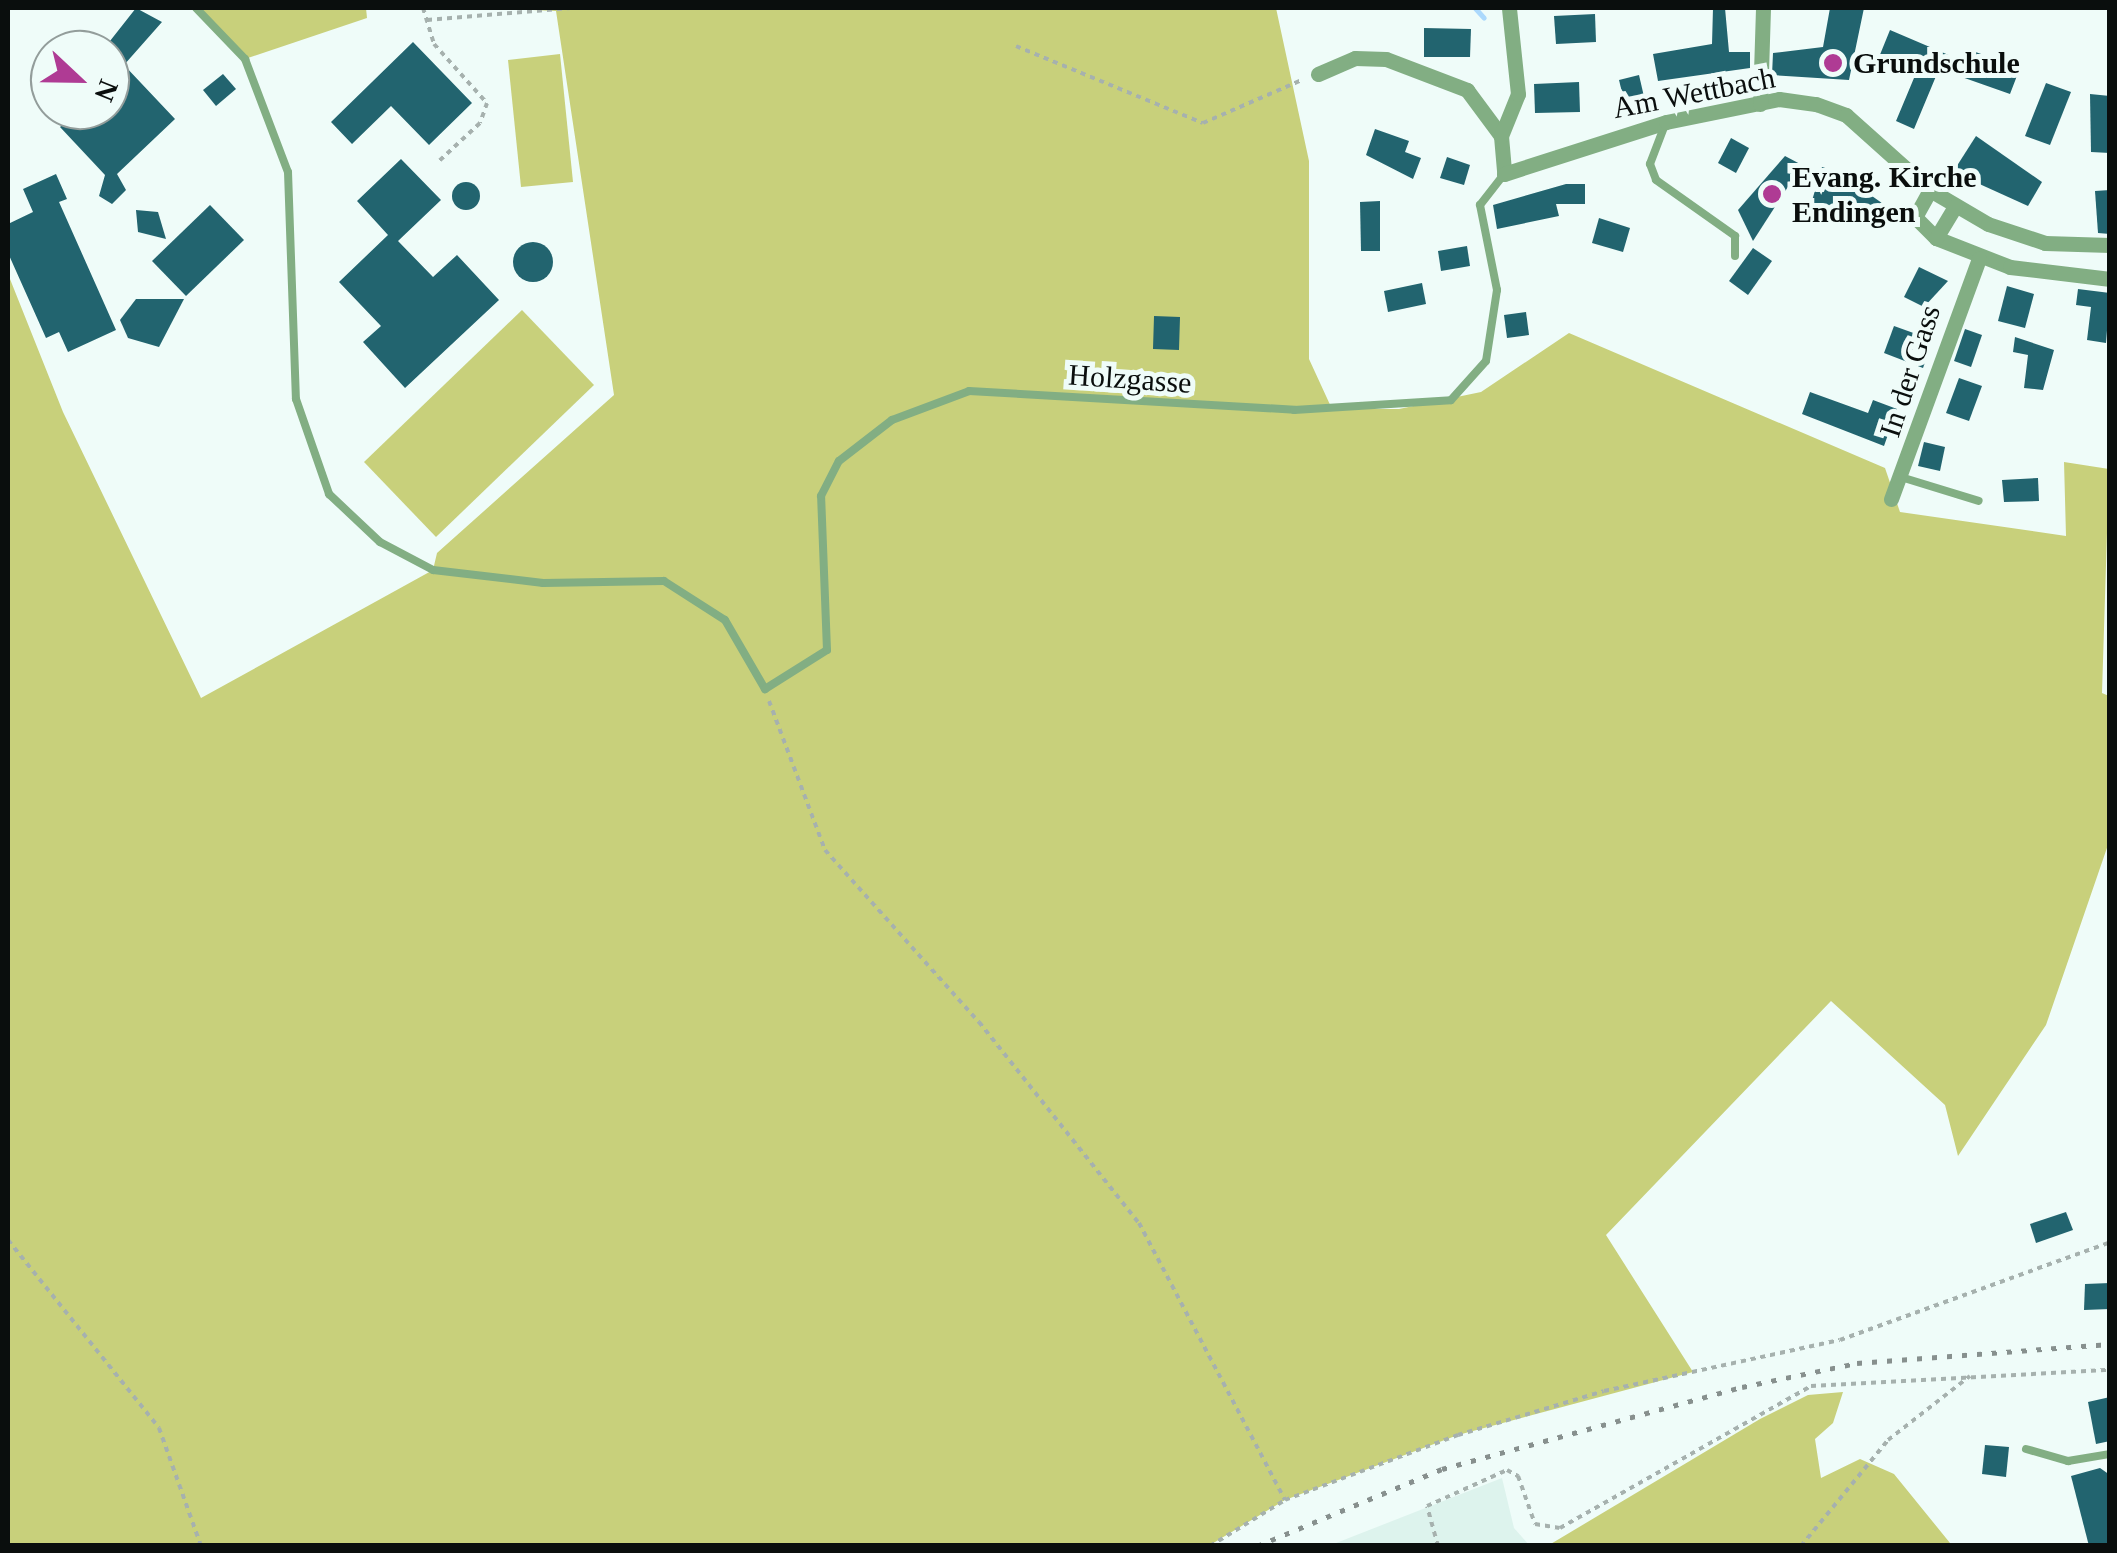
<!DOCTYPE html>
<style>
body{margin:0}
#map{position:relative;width:2117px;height:1553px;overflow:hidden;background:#effcf9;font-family:"Times New Roman",serif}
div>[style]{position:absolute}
.built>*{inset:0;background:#ddf3ed}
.green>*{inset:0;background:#c8d07b}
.stream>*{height:5px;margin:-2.5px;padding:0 2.5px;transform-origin:2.5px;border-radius:2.5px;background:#acd9fc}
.building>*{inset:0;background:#22646f}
.round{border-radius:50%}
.path>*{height:4px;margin-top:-2px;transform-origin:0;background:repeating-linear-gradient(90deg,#a6b1ae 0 5px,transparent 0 10px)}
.lane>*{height:8px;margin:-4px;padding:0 4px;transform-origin:4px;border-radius:4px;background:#82ae83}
.street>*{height:15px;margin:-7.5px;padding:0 7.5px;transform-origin:7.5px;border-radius:7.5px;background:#82ae83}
.rail>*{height:5px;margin-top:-2.5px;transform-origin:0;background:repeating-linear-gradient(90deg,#87908e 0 5px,transparent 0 15px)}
.dots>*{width:28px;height:28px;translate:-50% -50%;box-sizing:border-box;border:5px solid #effcf9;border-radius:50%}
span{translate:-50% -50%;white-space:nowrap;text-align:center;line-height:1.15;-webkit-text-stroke:10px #effcf9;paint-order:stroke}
.poi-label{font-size:30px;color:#0a0e0d;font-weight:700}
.left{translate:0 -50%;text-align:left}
.street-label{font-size:30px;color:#0a0e0d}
.frame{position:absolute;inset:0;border:10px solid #0a0e0d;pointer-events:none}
.north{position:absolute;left:30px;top:30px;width:100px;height:100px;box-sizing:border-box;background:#effcf9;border:2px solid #939d9b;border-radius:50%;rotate:112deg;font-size:28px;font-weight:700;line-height:40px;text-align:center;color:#0a0e0d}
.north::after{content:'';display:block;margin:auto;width:35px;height:45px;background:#af3b94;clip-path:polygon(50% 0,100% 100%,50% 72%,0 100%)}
</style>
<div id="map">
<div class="built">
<i style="clip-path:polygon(1502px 1478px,1514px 1528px,1529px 1545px,1331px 1545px)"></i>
</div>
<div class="green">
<i style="clip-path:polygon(194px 8px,366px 8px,367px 18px,245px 59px)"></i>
<i style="clip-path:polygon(483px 8px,1276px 8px,1309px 161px,1309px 359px,1332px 409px,1399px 409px,1481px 392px,1569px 333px,1885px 468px,1900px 512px,2066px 536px,2064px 462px,2109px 469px,2102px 693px,2109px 696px,2109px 842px,2046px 1025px,1958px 1156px,1945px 1105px,1831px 1001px,1606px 1235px,1693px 1372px,1458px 1435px,1285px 1500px,1210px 1545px,8px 1545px,8px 274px,63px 412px,201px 698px,433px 570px,437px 553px,614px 395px,556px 11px)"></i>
<i style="clip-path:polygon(560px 54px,573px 182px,521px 187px,508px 60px)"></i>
<i style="clip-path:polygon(522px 310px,594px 385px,436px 537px,364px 462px)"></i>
<i style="clip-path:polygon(1843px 1392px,1833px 1423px,1815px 1439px,1821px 1478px,1860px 1459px,1894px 1474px,1950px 1543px,1991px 1545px,1549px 1545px,1760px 1419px,1808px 1395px)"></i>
</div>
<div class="stream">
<i style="left:1475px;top:8px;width:13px;rotate:48deg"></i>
</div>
<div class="building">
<i style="clip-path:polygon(136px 8px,162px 22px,124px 65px,175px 119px,117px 174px,126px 190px,112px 204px,99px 196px,105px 175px,60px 127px,78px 110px,110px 110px,110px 41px)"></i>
<i style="clip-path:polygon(1713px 8px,1725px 8px,1729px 52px,1750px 52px,1750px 68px,1658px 81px,1653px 54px,1712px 44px)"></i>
<i style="clip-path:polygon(1830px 8px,1864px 8px,1849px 80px,1772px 75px,1773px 53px,1823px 47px)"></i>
<i style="clip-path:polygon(1595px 14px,1596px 42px,1556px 44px,1554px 16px)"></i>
<i style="clip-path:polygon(1424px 28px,1471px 29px,1470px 57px,1424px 57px)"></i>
<i style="clip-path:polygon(1890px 30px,1965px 62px,1970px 50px,2020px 68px,2010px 94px,1939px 69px,1914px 129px,1896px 121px,1914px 78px,1877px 62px)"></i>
<i style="clip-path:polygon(413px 42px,472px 103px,429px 145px,391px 106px,352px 144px,331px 122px)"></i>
<i style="clip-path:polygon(223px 74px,236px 89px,216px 106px,203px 90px)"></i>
<i style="clip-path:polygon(1639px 75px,1645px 101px,1625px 105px,1619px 80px)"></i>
<i style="clip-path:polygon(1579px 82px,1580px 112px,1535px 113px,1534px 84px)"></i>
<i style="clip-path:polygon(2046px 83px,2071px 92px,2050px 145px,2025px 136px)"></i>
<i style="clip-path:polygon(2090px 94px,2110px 96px,2110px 153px,2091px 152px)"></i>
<i style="clip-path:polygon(1375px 129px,1409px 141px,1405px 152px,1421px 158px,1413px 179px,1366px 155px)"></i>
<i style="clip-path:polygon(1976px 136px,2042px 182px,2028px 206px,1953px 172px)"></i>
<i style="clip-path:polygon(1731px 138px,1749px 148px,1736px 173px,1718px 163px)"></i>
<i style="clip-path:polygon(1785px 156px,1802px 165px,1753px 241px,1738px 210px)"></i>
<i style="clip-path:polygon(1447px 157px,1470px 165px,1464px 185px,1440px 178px)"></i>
<i style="clip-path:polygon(401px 159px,441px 200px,398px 241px,433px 277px,457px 255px,499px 300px,405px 388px,363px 342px,381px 326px,339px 282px,388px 235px,357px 201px)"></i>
<i style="clip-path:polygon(1822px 167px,1864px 180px,1862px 189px,1889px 208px,1882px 219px,1857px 203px,1835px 212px,1811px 204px)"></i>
<i style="clip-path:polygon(56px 174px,67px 199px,59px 202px,116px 330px,68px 352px,59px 332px,46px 338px,8px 253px,8px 224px,33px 212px,23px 189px)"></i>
<i class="round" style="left:452px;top:182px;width:28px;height:28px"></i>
<i style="clip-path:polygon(1566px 184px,1585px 184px,1585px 204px,1556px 204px,1559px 216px,1497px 229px,1493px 205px)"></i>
<i style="clip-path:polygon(2110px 190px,2110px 234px,2098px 233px,2095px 191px)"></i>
<i style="clip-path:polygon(1380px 201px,1380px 251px,1361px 251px,1360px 202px)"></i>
<i style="clip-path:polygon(210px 205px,244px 240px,186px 296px,152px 261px)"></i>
<i style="clip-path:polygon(136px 210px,158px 212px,166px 239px,138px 232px)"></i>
<i style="clip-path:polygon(1599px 218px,1630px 228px,1623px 252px,1592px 243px)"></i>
<i class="round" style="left:513px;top:242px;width:40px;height:40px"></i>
<i style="clip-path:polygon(1467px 246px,1470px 266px,1441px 271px,1438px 251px)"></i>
<i style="clip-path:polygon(1753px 248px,1772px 261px,1748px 295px,1729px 281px)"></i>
<i style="clip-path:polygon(1919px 267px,1948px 281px,1924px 307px,1904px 297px)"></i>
<i style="clip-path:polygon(1422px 283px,1426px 304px,1388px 312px,1384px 291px)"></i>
<i style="clip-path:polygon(2007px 286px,2034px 294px,2025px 328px,1998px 321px)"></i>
<i style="clip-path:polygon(2078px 289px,2110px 293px,2106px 343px,2087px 340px,2091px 307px,2076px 305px)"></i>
<i style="clip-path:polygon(136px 299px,184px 299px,159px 347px,128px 338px,120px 320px)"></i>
<i style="clip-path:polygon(1526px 312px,1529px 335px,1507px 338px,1504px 315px)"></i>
<i style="clip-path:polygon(1154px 316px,1180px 317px,1179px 350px,1153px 349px)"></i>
<i style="clip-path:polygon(1894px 326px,1933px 340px,1923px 368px,1884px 353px)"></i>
<i style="clip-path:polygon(1965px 329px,1982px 335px,1971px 367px,1954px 361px)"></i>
<i style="clip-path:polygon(2015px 337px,2054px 350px,2043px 390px,2024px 388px,2028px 355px,2013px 352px)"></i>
<i style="clip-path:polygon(1959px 378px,1982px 386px,1969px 421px,1946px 413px)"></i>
<i style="clip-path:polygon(1810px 392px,1868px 413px,1873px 400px,1897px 409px,1884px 446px,1802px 414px)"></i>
<i style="clip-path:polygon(1924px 442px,1945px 447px,1940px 471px,1918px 466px)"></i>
<i style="clip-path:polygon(2038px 478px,2039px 501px,2004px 502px,2002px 480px)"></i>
<i style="clip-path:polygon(2066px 1212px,2073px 1230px,2036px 1243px,2030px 1224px)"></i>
<i style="clip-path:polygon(2110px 1283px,2110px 1309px,2084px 1310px,2085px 1284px)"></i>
<i style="clip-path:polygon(2110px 1397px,2110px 1441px,2096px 1444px,2088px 1402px)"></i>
<i style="clip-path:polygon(1985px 1445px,2009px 1447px,2006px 1477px,1982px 1474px)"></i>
<i style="clip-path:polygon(2100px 1468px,2110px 1475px,2110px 1546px,2089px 1546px,2071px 1476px)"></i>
</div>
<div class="path">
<i style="left:423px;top:8px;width:38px;rotate:73deg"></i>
<i style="left:434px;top:44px;width:79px;rotate:48.1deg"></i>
<i style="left:487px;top:103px;width:21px;rotate:109deg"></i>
<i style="left:480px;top:123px;width:57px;rotate:137.1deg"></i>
<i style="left:427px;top:20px;width:144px;rotate:-4.8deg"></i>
<i style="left:1016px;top:46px;width:202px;rotate:22.4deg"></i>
<i style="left:1203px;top:123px;width:108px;rotate:-23.5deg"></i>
<i style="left:769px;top:701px;width:159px;rotate:69.4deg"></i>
<i style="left:825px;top:850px;width:231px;rotate:48.2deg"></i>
<i style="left:979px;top:1022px;width:257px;rotate:51.5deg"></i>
<i style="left:1139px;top:1223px;width:313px;rotate:62.2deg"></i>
<i style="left:8px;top:1240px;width:241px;rotate:51.2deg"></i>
<i style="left:159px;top:1428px;width:125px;rotate:70.4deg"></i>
<i style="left:1210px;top:1546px;width:88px;rotate:-31.5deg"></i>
<i style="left:1285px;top:1500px;width:185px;rotate:-20.6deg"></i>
<i style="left:1458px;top:1435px;width:152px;rotate:-16.8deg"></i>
<i style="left:1604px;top:1391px;width:241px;rotate:-12.2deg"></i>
<i style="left:1840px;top:1340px;width:287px;rotate:-19.9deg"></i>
<i style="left:1438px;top:1546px;width:41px;rotate:-105.4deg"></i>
<i style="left:1427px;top:1506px;width:88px;rotate:-24.2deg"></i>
<i style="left:1507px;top:1470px;width:13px;rotate:29deg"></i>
<i style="left:1518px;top:1476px;width:51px;rotate:70.5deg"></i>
<i style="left:1535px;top:1524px;width:25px;rotate:9deg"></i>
<i style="left:1560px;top:1528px;width:288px;rotate:-29.5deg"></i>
<i style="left:1811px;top:1386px;width:299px;rotate:-3.1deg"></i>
<i style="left:1801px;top:1546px;width:137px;rotate:-50.6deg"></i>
<i style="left:1888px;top:1440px;width:104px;rotate:-38deg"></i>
</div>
<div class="lane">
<i style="left:196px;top:8px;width:71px;rotate:46.1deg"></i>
<i style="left:245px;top:59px;width:121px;rotate:69.2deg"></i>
<i style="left:288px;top:172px;width:227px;rotate:88deg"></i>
<i style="left:296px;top:399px;width:101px;rotate:70.8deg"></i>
<i style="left:329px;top:494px;width:70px;rotate:43.3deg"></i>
<i style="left:380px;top:542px;width:60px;rotate:27.8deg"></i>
<i style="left:433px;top:570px;width:111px;rotate:6.7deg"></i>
<i style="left:543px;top:583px;width:121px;rotate:-0.9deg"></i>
<i style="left:664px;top:581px;width:72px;rotate:32.6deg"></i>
<i style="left:725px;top:620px;width:80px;rotate:59.9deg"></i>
<i style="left:765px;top:689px;width:73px;rotate:-32.2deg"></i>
<i style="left:827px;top:650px;width:154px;rotate:-92.2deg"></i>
<i style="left:821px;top:496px;width:39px;rotate:-63deg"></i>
<i style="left:839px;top:461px;width:67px;rotate:-37.7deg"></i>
<i style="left:892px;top:420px;width:82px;rotate:-20.6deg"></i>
<i style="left:969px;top:391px;width:326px;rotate:3.3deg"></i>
<i style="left:1294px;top:410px;width:157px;rotate:-3.6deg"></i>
<i style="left:1451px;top:400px;width:52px;rotate:-48.1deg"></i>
<i style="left:1486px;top:361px;width:72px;rotate:-81.2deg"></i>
<i style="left:1497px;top:290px;width:87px;rotate:-101.3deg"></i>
<i style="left:1480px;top:205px;width:39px;rotate:-52deg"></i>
<i style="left:1666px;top:122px;width:45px;rotate:110.9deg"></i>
<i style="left:1650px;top:164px;width:17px;rotate:69deg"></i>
<i style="left:1656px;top:180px;width:97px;rotate:35.3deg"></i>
<i style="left:1735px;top:236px;width:20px;rotate:90deg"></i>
<i style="left:1904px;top:478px;width:78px;rotate:17deg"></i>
<i style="left:2026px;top:1449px;width:44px;rotate:15.9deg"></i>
<i style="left:2068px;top:1461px;width:43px;rotate:-9.5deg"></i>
</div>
<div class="street">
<i style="left:1318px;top:74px;width:40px;rotate:-23.4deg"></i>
<i style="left:1355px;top:58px;width:31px;rotate:2deg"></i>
<i style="left:1386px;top:59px;width:87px;rotate:20.9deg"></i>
<i style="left:1467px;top:90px;width:57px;rotate:53.5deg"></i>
<i style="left:1501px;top:136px;width:38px;rotate:85deg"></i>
<i style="left:1504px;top:174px;width:170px;rotate:-17.8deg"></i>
<i style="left:1666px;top:122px;width:115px;rotate:-11.5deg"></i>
<i style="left:1779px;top:99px;width:37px;rotate:8deg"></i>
<i style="left:1816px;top:104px;width:32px;rotate:20deg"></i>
<i style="left:1846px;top:115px;width:113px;rotate:41.8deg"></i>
<i style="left:1930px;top:190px;width:67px;rotate:30.4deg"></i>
<i style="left:1988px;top:224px;width:60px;rotate:18.4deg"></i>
<i style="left:2045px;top:243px;width:65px;rotate:1.8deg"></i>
<i style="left:1760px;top:104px;width:96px;rotate:-88.2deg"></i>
<i style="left:1501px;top:136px;width:45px;rotate:-68deg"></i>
<i style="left:1518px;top:94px;width:86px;rotate:-96deg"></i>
<i style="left:1930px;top:190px;width:31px;rotate:119deg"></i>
<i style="left:1915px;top:217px;width:30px;rotate:45deg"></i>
<i style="left:1936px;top:238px;width:79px;rotate:21.4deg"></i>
<i style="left:2010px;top:267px;width:101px;rotate:6.8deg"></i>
<i style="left:1936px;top:238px;width:37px;rotate:-59deg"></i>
<i style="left:1891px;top:499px;width:256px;rotate:-69.9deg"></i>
</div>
<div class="rail">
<i style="left:1257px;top:1546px;width:200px;rotate:-22.6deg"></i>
<i style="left:1442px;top:1469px;width:311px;rotate:-15.3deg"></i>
<i style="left:1742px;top:1387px;width:117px;rotate:-11.8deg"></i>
<i style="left:1857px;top:1363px;width:254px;rotate:-4.3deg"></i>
</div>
<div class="dots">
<i style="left:1833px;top:63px;background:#af3b94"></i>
<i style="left:1772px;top:194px;background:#af3b94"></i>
</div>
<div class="poi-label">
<span class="left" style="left:1853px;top:63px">Grundschule</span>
<span class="left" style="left:1792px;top:194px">Evang. Kirche<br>Endingen</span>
</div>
<div class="street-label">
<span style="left:1694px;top:93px;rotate:-11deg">Am Wettbach</span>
<span style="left:1910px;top:371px;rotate:-72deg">In der Gass</span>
<span style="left:1130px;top:379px;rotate:4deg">Holzgasse</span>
</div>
<div class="frame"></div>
<div class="north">N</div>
</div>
